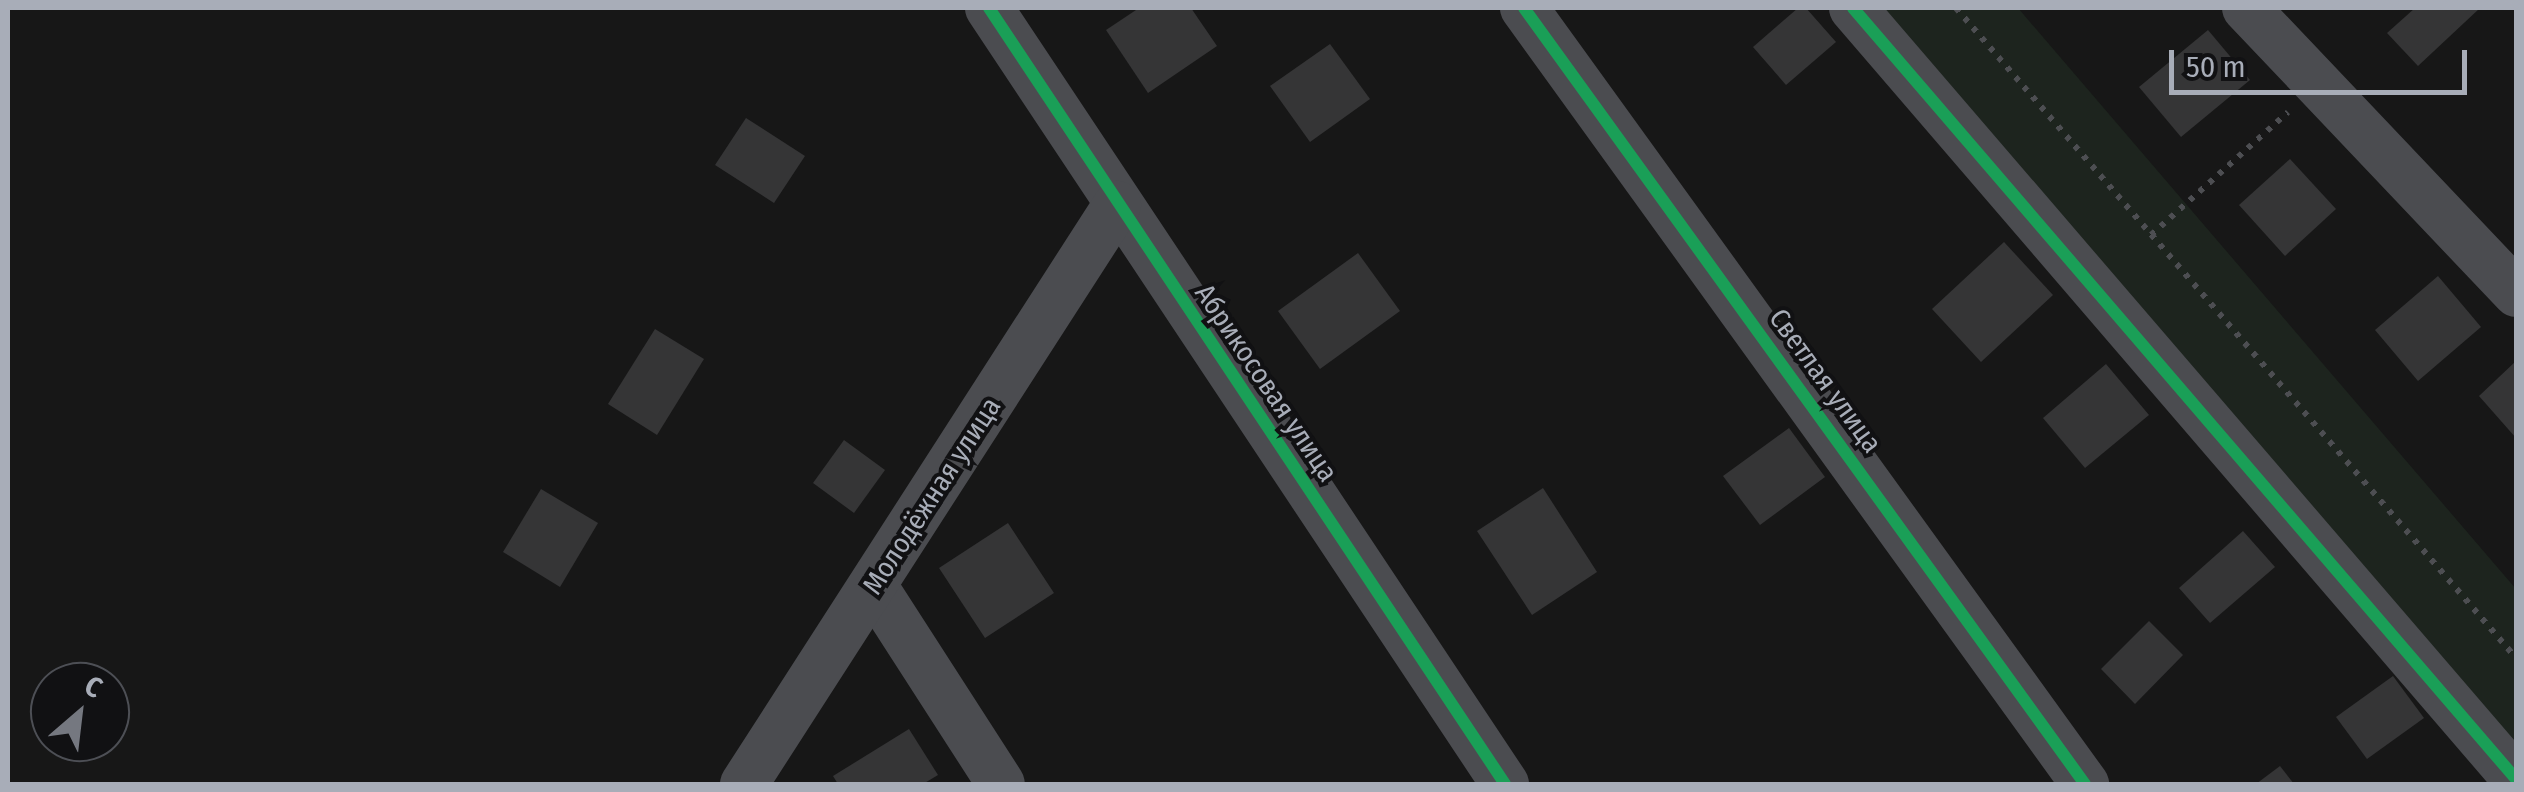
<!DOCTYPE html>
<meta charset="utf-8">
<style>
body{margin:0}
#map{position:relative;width:2524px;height:792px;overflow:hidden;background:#171717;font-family:"Fira Sans Condensed",sans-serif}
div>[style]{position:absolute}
.green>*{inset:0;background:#1d241e}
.building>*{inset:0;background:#353536}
.path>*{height:6px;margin-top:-3px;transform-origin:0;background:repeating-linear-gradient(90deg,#4d4e52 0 5px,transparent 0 13px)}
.street>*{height:48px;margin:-24px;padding:0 24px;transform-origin:24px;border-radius:24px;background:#4b4c50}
.cycleway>*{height:12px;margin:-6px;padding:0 6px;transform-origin:6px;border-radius:6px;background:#1a9f57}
span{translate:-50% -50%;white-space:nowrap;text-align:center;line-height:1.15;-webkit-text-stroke:8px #111113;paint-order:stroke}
.street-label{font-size:28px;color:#a8adb8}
.frame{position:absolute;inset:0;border:10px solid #a8adb8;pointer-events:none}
.north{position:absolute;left:30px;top:662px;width:100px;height:100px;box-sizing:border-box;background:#111113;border:2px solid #4d4f55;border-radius:50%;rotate:28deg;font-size:28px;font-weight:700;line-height:40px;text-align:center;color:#a8adb8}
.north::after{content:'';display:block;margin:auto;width:35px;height:45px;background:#757880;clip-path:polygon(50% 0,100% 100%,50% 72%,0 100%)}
.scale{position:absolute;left:2169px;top:50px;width:298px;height:45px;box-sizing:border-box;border:5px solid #a8adb8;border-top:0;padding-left:12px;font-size:30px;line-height:35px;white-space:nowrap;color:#a8adb8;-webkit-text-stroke:8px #111113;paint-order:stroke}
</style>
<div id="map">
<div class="green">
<i style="clip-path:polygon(1878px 8px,2018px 8px,2516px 589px,2516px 754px)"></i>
</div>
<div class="building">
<i style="clip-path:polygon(1139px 8px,1191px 8px,1217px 46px,1148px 93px,1106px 30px)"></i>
<i style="clip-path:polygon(1798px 8px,1806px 8px,1836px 42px,1786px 85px,1753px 47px)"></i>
<i style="clip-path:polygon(2415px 8px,2480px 8px,2418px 66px,2387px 33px)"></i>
<i style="clip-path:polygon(2208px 30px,2250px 80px,2181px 137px,2139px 87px)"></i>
<i style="clip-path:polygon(1330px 44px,1370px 99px,1310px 142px,1270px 86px)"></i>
<i style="clip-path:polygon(746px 118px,805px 156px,774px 203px,715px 165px)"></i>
<i style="clip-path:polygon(2290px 159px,2336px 209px,2285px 256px,2239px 205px)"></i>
<i style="clip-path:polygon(2004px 242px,2053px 295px,1981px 362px,1932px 309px)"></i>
<i style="clip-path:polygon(1358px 253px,1400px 311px,1320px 369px,1278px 311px)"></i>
<i style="clip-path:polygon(2438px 276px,2481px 327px,2418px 381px,2375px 330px)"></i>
<i style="clip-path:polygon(655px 329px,704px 359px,657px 435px,608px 404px)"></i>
<i style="clip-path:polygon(2516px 361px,2516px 438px,2479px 396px)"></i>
<i style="clip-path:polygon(2106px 364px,2149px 415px,2085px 468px,2043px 418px)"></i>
<i style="clip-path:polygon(1789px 428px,1825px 477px,1760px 525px,1723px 476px)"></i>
<i style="clip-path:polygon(844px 440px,885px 470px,854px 513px,813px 483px)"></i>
<i style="clip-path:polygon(1543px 488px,1597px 572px,1532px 615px,1477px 531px)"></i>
<i style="clip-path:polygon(541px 489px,598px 523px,560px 587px,503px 552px)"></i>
<i style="clip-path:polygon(1008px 523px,1054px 593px,985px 638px,939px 568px)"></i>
<i style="clip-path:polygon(2243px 531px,2275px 567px,2210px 623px,2179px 588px)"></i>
<i style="clip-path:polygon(2149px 621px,2183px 655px,2135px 704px,2101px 669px)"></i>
<i style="clip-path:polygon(2393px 676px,2424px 718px,2367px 759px,2336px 717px)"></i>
<i style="clip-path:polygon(909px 729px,938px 775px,923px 784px,838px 784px,833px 776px)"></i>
<i style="clip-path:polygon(2280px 766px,2294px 784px,2256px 784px)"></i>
</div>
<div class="path">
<i style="left:1956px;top:8px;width:858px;rotate:49.25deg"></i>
<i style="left:2151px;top:235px;width:184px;rotate:-41.9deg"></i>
</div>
<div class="street">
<i style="left:989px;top:8px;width:932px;rotate:56.38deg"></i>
<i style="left:1524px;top:8px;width:958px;rotate:54.14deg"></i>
<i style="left:1853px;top:8px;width:1017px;rotate:49.31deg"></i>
<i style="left:2246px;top:8px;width:393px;rotate:46.5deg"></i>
<i style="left:874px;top:587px;width:234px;rotate:57.2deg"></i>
<i style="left:744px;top:784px;width:689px;rotate:-57.21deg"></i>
</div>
<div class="cycleway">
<i style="left:989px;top:8px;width:932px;rotate:56.38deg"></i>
<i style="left:1524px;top:8px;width:958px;rotate:54.14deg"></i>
<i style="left:1853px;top:8px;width:1017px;rotate:49.31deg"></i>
</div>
<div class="street-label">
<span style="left:1825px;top:381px;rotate:54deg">Светлая улица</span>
<span style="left:1266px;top:383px;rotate:56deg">Абрикосовая улица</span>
<span style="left:932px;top:496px;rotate:-57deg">Молодёжная улица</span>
</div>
<div class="frame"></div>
<div class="north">С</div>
<div class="scale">50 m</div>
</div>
